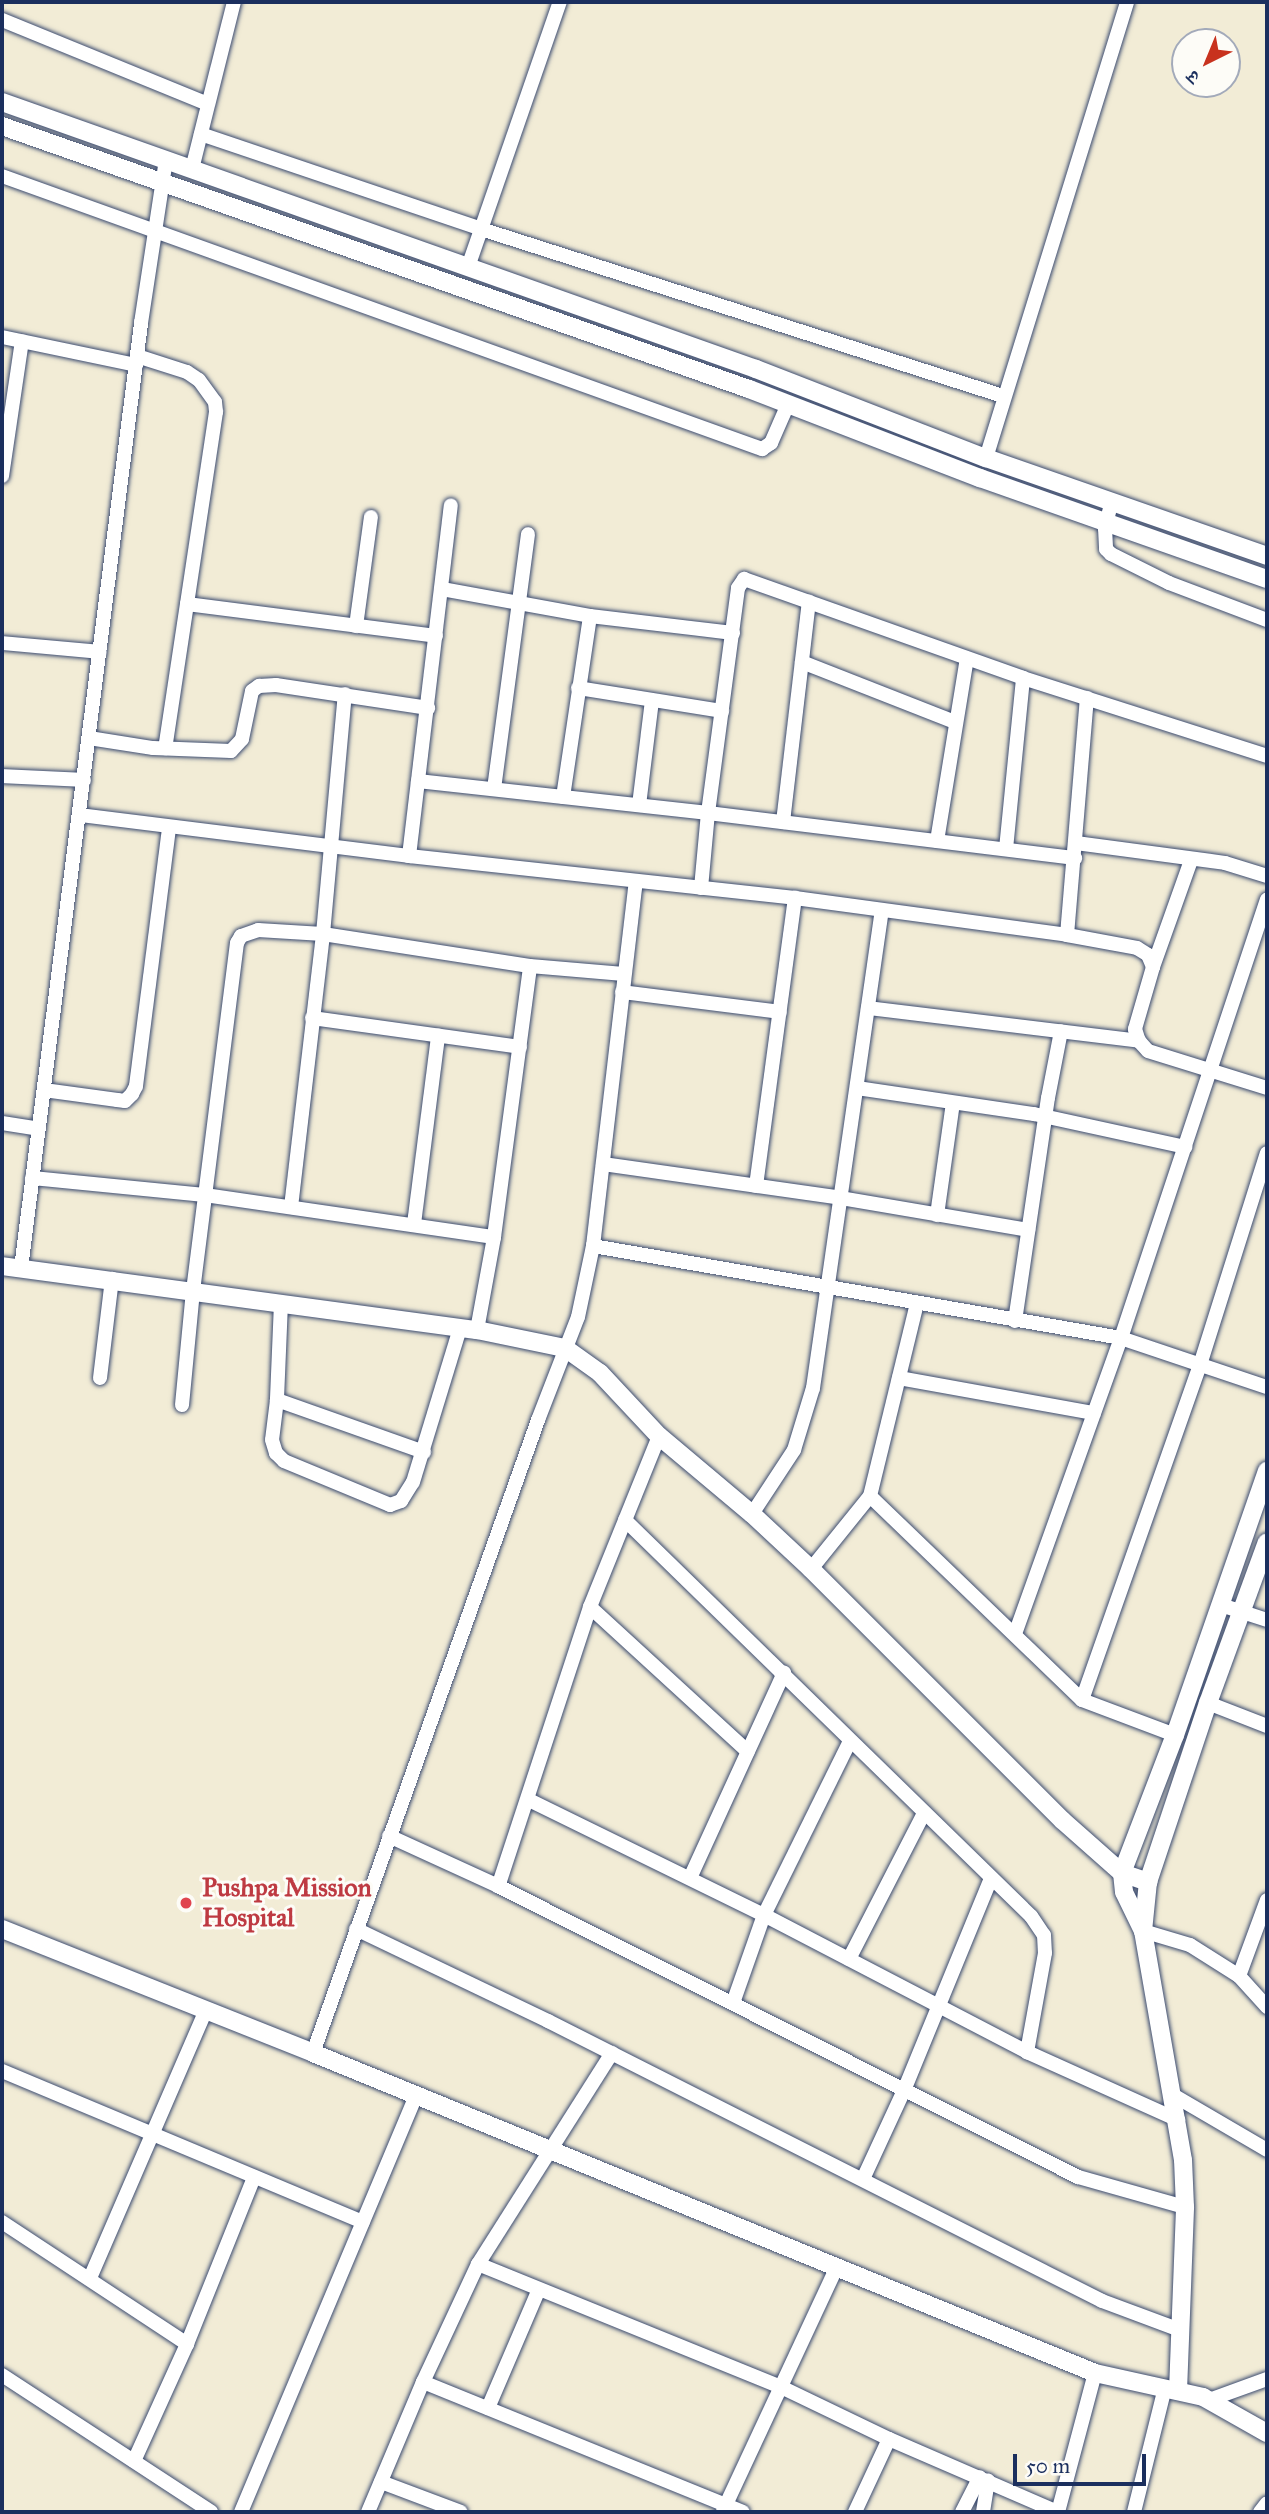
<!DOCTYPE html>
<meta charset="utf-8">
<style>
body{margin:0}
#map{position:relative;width:1269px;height:2514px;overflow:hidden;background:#f2ecd6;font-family:"IM FELL Great Primer","Noto Serif Devanagari",serif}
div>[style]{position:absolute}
.roads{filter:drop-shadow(0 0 2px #3b4b70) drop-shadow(0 0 2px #3b4b70)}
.minor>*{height:14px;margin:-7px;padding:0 7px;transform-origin:7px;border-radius:7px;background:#fff}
.tertiary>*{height:18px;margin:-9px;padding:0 9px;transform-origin:9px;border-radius:9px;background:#fff}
.dots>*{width:19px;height:19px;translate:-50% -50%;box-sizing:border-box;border:4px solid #fdfcf7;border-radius:50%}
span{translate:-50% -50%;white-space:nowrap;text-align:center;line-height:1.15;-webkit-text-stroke:6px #fdfcf7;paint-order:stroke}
.health-label{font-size:26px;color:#be3a42;font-weight:700}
.left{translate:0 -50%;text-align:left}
.frame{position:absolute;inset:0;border:4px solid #1b2f5e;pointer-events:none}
.north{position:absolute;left:1171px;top:28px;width:70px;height:70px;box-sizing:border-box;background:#fdfcf7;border:2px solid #a3aaba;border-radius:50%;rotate:223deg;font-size:19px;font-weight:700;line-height:28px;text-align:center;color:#1b2f5e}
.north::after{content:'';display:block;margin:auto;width:24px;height:32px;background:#c8321e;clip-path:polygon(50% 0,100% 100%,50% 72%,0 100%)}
.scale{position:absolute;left:1013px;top:2454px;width:133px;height:32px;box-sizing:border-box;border:4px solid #1b2f5e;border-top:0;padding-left:9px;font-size:21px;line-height:24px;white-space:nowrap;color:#1b2f5e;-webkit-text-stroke:5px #fdfcf7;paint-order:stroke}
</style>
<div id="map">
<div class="roads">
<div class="minor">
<i style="left:2px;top:20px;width:222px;rotate:22.2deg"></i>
<i style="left:201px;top:134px;width:296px;rotate:18.7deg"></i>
<i style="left:481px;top:229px;width:548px;rotate:17.74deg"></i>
<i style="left:192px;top:169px;width:172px;rotate:-75.9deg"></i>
<i style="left:2px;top:176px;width:808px;rotate:19.76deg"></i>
<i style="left:762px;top:449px;width:11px;rotate:-34deg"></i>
<i style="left:771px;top:443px;width:43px;rotate:-66.4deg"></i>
<i style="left:468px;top:267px;width:281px;rotate:-70.9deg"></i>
<i style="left:2px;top:337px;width:137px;rotate:11.8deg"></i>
<i style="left:137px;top:356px;width:52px;rotate:17.7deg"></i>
<i style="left:187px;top:372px;width:14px;rotate:34deg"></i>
<i style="left:199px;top:380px;width:27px;rotate:54deg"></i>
<i style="left:215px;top:402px;width:10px;rotate:84deg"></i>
<i style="left:216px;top:412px;width:340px;rotate:98.6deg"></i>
<i style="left:986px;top:458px;width:477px;rotate:-72.8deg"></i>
<i style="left:2px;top:476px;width:136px;rotate:-81.6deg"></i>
<i style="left:1112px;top:501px;width:28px;rotate:105deg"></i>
<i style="left:1105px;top:528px;width:21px;rotate:87deg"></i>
<i style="left:1106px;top:549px;width:7px;rotate:45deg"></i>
<i style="left:1111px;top:554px;width:65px;rotate:26.6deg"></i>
<i style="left:1169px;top:583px;width:105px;rotate:20.7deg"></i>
<i style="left:442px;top:589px;width:150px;rotate:10.3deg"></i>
<i style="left:590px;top:616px;width:144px;rotate:6.8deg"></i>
<i style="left:187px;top:604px;width:251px;rotate:7.3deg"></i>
<i style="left:356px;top:626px;width:110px;rotate:-82.2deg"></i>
<i style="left:2px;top:643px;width:98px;rotate:5.2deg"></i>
<i style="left:802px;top:662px;width:164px;rotate:21.4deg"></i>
<i style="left:578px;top:688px;width:146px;rotate:9.1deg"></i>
<i style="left:89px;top:738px;width:65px;rotate:8.9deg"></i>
<i style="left:153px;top:748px;width:78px;rotate:2.2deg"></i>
<i style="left:231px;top:751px;width:16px;rotate:-47deg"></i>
<i style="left:242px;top:739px;width:49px;rotate:-78.2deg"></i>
<i style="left:252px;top:691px;width:9px;rotate:-36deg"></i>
<i style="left:259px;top:686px;width:17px;rotate:-3deg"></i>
<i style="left:276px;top:685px;width:154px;rotate:8.6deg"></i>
<i style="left:2px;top:776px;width:82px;rotate:2.8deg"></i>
<i style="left:418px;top:781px;width:292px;rotate:6.3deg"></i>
<i style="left:708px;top:813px;width:370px;rotate:7deg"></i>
<i style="left:494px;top:789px;width:257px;rotate:-82.4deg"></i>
<i style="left:563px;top:797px;width:183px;rotate:-81.5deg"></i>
<i style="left:639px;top:805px;width:105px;rotate:-82.9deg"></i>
<i style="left:80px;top:815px;width:332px;rotate:7.1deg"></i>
<i style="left:409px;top:856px;width:388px;rotate:6.2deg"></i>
<i style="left:795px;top:898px;width:275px;rotate:7.7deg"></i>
<i style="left:1067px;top:935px;width:71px;rotate:10.5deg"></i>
<i style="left:1137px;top:948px;width:13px;rotate:32deg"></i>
<i style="left:1148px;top:955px;width:13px;rotate:67deg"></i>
<i style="left:1153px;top:967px;width:65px;rotate:106.2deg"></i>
<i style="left:1135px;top:1029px;width:13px;rotate:72deg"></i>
<i style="left:1139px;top:1041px;width:13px;rotate:48deg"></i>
<i style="left:1148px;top:1051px;width:125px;rotate:17.3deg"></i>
<i style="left:783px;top:822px;width:222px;rotate:-83.3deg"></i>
<i style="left:937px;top:841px;width:185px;rotate:-80.7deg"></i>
<i style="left:1076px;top:843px;width:150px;rotate:7.6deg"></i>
<i style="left:1225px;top:863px;width:44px;rotate:17.2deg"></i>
<i style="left:1006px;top:849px;width:172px;rotate:-84.3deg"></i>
<i style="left:409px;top:856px;width:353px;rotate:-83.2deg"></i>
<i style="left:701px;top:888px;width:75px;rotate:-84.7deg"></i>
<i style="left:708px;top:813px;width:227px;rotate:-82.4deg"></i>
<i style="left:738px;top:588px;width:11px;rotate:-56deg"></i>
<i style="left:744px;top:579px;width:296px;rotate:19.5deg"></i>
<i style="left:1023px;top:678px;width:256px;rotate:17.7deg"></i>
<i style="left:1067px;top:935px;width:238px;rotate:-85.2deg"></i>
<i style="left:1153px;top:967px;width:114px;rotate:-70.4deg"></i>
<i style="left:622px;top:992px;width:159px;rotate:7.2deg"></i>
<i style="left:868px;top:1008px;width:273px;rotate:6.9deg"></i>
<i style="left:312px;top:1018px;width:210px;rotate:7.9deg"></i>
<i style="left:857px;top:1088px;width:179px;rotate:8.4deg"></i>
<i style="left:1034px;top:1114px;width:155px;rotate:12.3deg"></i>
<i style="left:44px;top:1090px;width:74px;rotate:7.8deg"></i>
<i style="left:117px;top:1100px;width:8px;rotate:7deg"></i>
<i style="left:125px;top:1101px;width:10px;rotate:-45deg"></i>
<i style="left:132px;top:1094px;width:9px;rotate:-63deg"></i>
<i style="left:136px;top:1086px;width:261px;rotate:-82.7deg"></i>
<i style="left:2px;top:1123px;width:37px;rotate:9deg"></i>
<i style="left:603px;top:1164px;width:240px;rotate:8.1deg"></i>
<i style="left:841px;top:1198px;width:190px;rotate:9.7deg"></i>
<i style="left:32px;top:1178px;width:174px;rotate:5.6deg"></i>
<i style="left:205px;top:1195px;width:292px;rotate:8.3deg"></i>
<i style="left:756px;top:1186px;width:291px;rotate:-82.3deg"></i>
<i style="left:291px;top:1207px;width:275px;rotate:-83.3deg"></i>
<i style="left:323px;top:934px;width:241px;rotate:-84.8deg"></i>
<i style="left:937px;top:1215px;width:113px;rotate:-81.9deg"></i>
<i style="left:414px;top:1224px;width:190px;rotate:-82.7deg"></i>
<i style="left:593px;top:1246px;width:536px;rotate:9.88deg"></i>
<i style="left:1121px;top:1338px;width:154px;rotate:18.6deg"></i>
<i style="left:21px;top:1268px;width:953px;rotate:-82.76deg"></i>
<i style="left:141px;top:323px;width:166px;rotate:-81.3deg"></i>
<i style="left:281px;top:1303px;width:97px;rotate:92.4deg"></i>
<i style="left:277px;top:1400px;width:40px;rotate:97.1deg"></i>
<i style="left:272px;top:1440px;width:14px;rotate:73deg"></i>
<i style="left:276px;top:1453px;width:11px;rotate:45deg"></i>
<i style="left:284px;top:1461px;width:115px;rotate:22.5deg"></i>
<i style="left:390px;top:1505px;width:12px;rotate:-20deg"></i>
<i style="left:401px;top:1501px;width:22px;rotate:-58deg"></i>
<i style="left:413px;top:1482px;width:161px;rotate:-73deg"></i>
<i style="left:1015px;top:1321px;width:225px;rotate:-81.6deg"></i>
<i style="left:1048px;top:1098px;width:68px;rotate:-79deg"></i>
<i style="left:477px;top:1330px;width:95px;rotate:-79.6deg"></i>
<i style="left:494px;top:1237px;width:273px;rotate:-82.4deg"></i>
<i style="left:100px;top:1378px;width:100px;rotate:-83.1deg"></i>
<i style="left:899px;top:1378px;width:198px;rotate:10.2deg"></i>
<i style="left:277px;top:1400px;width:156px;rotate:19.5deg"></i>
<i style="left:182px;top:1405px;width:115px;rotate:-84.5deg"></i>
<i style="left:193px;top:1291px;width:351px;rotate:-82.8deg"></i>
<i style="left:237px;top:943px;width:8px;rotate:-60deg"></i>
<i style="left:241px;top:936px;width:18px;rotate:-19deg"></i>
<i style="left:258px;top:930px;width:65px;rotate:3.5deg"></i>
<i style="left:323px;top:934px;width:209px;rotate:8.8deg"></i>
<i style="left:530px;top:966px;width:94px;rotate:4.9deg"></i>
<i style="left:659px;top:1436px;width:184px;rotate:112deg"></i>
<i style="left:590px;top:1607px;width:294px;rotate:108.2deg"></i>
<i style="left:498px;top:1886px;width:649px;rotate:26.64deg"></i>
<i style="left:1078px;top:2177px;width:111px;rotate:15.7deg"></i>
<i style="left:870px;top:1496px;width:199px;rotate:-76.3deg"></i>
<i style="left:752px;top:1514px;width:77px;rotate:-56.7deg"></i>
<i style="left:794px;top:1450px;width:65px;rotate:-73deg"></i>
<i style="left:813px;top:1388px;width:482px;rotate:-81.8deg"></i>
<i style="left:625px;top:1520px;width:567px;rotate:44.29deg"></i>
<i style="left:1031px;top:1916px;width:23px;rotate:56deg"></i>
<i style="left:1044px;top:1935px;width:18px;rotate:87deg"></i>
<i style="left:1045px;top:1953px;width:101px;rotate:100.3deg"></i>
<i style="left:811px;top:1569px;width:94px;rotate:-51.1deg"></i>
<i style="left:870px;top:1496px;width:294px;rotate:43.9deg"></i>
<i style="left:1082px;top:1700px;width:355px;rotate:-70.6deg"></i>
<i style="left:1200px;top:1365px;width:222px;rotate:-72.5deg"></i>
<i style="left:1221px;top:1605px;width:48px;rotate:18.1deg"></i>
<i style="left:590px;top:1607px;width:214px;rotate:42.5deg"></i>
<i style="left:1015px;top:1634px;width:314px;rotate:-70.3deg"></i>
<i style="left:1121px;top:1338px;width:462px;rotate:-71.6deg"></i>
<i style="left:1082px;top:1700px;width:99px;rotate:20.6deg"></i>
<i style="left:1208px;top:1703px;width:63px;rotate:21.3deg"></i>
<i style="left:529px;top:1800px;width:262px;rotate:26.1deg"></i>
<i style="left:764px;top:1915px;width:297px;rotate:27.5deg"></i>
<i style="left:1027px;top:2052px;width:166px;rotate:24.2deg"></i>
<i style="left:389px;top:1836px;width:120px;rotate:24.6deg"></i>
<i style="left:690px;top:1878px;width:226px;rotate:-65.4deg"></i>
<i style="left:356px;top:1929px;width:213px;rotate:25.6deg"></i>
<i style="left:548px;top:2021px;width:621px;rotate:26.81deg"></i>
<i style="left:1102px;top:2301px;width:83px;rotate:20.4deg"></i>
<i style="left:1143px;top:1931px;width:49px;rotate:16.6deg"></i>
<i style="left:1190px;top:1945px;width:58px;rotate:32.3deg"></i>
<i style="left:1239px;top:1976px;width:42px;rotate:47.9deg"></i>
<i style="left:849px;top:1959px;width:164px;rotate:-62.8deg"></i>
<i style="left:1239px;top:1976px;width:81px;rotate:-69.8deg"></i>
<i style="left:733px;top:2003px;width:93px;rotate:-70.6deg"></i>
<i style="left:764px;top:1915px;width:194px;rotate:-63.7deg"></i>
<i style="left:313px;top:2053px;width:672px;rotate:-70.43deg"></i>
<i style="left:538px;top:1420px;width:110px;rotate:-68.8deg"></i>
<i style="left:578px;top:1317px;width:73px;rotate:-78.1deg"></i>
<i style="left:593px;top:1246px;width:367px;rotate:-83.3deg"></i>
<i style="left:2px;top:2071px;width:391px;rotate:22.7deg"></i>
<i style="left:1173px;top:2095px;width:109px;rotate:30.3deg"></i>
<i style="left:863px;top:2179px;width:100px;rotate:-65.2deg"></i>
<i style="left:905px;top:2088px;width:227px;rotate:-67.7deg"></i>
<i style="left:2px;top:2222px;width:222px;rotate:33.4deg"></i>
<i style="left:478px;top:2264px;width:250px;rotate:-57.6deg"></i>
<i style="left:90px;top:2278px;width:292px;rotate:-66.6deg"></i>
<i style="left:2px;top:2375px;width:250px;rotate:33.2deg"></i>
<i style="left:423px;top:2382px;width:130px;rotate:-65deg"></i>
<i style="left:478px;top:2264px;width:327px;rotate:22.1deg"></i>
<i style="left:781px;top:2387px;width:120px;rotate:25.7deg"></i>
<i style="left:889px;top:2439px;width:81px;rotate:115deg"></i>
<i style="left:1209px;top:2400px;width:62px;rotate:-19.9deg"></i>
<i style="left:488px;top:2408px;width:129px;rotate:-66.8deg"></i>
<i style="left:889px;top:2439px;width:184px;rotate:23.4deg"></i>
<i style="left:134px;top:2461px;width:128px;rotate:-65.6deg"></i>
<i style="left:187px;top:2344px;width:180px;rotate:-68.1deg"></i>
<i style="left:381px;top:2482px;width:85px;rotate:20.6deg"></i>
<i style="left:723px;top:2511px;width:269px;rotate:-65deg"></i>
<i style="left:241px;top:2512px;width:452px;rotate:-67.2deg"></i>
<i style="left:368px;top:2512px;width:141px;rotate:-67.1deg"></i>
<i style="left:423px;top:2382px;width:345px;rotate:22.1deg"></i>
<i style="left:962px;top:2512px;width:39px;rotate:-63deg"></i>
<i style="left:983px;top:2512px;width:32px;rotate:-81deg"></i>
<i style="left:1058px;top:2512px;width:144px;rotate:-75.1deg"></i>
<i style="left:1134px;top:2512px;width:128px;rotate:-76deg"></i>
<i style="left:1260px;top:2512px;width:11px;rotate:-52deg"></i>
</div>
<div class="tertiary">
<i style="left:2px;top:102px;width:800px;rotate:19.5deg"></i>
<i style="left:756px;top:369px;width:247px;rotate:21.2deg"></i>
<i style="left:986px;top:458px;width:298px;rotate:19.2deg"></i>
<i style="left:2px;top:126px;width:792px;rotate:19.4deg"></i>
<i style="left:749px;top:389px;width:248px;rotate:21.1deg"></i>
<i style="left:980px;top:478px;width:304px;rotate:19.4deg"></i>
<i style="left:2px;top:1266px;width:479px;rotate:7.7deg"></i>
<i style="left:477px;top:1330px;width:90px;rotate:11.6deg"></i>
<i style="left:565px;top:1348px;width:43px;rotate:35.5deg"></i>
<i style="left:600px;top:1373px;width:86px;rotate:46.9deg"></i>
<i style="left:659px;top:1436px;width:121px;rotate:40deg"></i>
<i style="left:752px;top:1514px;width:81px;rotate:43deg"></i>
<i style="left:811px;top:1569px;width:355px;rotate:45deg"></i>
<i style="left:1062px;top:1820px;width:80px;rotate:41.5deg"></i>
<i style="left:1122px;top:1873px;width:28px;rotate:19deg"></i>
<i style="left:2px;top:1929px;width:335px;rotate:21.7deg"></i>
<i style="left:313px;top:2053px;width:845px;rotate:22.25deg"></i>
<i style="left:1095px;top:2373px;width:111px;rotate:12.5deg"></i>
<i style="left:1203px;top:2397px;width:73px;rotate:29.4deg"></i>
<i style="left:1143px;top:1931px;width:43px;rotate:-116deg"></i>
<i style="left:1124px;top:1892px;width:19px;rotate:-96deg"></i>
<i style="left:1122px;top:1873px;width:148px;rotate:-69deg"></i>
<i style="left:1175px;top:1735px;width:280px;rotate:-70.8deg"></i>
<i style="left:1178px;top:2391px;width:184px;rotate:-87.8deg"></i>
<i style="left:1185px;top:2207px;width:47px;rotate:-92.4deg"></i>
<i style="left:1183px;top:2160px;width:232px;rotate:-99.9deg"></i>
<i style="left:1143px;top:1931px;width:49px;rotate:-84.2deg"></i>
<i style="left:1148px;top:1882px;width:189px;rotate:-71.5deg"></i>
<i style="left:1208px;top:1703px;width:171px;rotate:-69.9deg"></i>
</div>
</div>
<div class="dots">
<i style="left:186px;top:1903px;background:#e0444e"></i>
</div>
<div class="health-label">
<span class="left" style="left:202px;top:1903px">Pushpa Mission<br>Hospital</span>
</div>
<div class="frame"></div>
<div class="north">उ</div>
<div class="scale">50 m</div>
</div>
